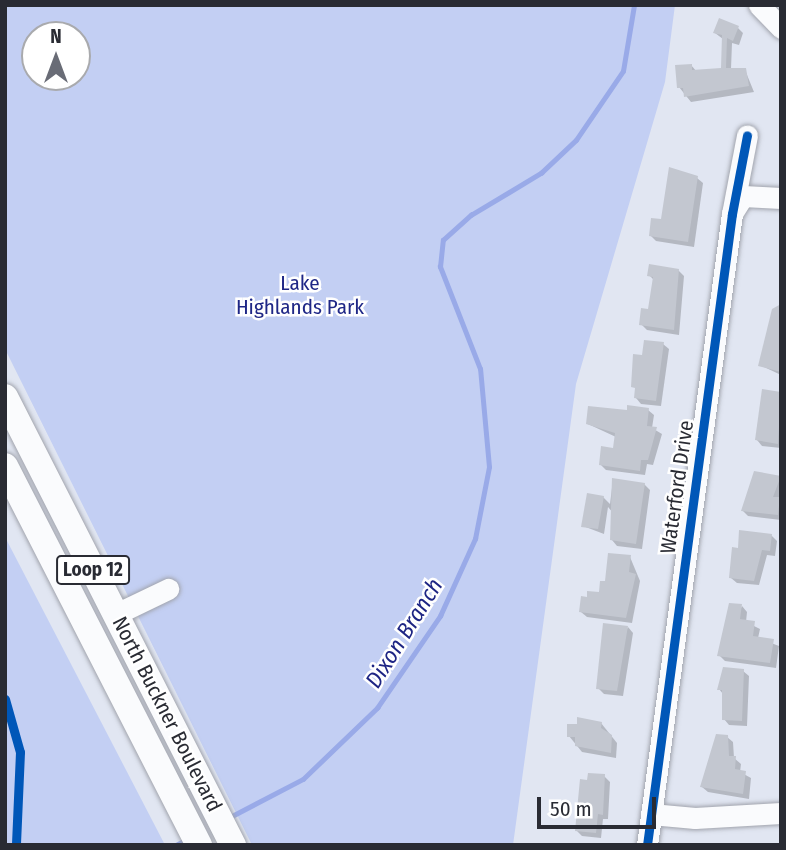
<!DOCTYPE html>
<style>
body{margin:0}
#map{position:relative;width:786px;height:850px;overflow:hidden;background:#e1e6f2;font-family:"Fira Sans Condensed",sans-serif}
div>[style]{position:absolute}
.green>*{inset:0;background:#c3cff3}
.shadow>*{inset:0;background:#0003}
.stream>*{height:4.5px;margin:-2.25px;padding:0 2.25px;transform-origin:2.25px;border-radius:2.25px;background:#99aae8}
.building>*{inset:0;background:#c3c7d0}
.roads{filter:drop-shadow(0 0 2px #a1a4ad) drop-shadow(0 0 2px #a1a4ad)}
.minor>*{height:21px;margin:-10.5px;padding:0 10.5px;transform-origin:10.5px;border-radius:10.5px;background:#fafbfd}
.major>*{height:26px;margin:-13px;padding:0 13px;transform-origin:13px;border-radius:13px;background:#fafbfd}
.cycleway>*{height:9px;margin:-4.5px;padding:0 4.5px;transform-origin:4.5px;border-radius:4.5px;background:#0057b8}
span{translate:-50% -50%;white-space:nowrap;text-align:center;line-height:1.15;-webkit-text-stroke:5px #fff;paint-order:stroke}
.shield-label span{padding:2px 5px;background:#fff;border:2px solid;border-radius:5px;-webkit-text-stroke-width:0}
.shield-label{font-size:19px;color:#292b33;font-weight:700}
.park-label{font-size:21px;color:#1f2786}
.street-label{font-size:21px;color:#292b33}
.water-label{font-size:23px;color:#1e2584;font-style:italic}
.frame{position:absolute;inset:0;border:7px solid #292b33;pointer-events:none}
.north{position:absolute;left:21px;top:21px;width:70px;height:70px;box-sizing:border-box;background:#fff;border:2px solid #a9aaad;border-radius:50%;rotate:0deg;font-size:19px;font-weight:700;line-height:28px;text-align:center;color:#292b33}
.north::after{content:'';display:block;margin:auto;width:24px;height:32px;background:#696c76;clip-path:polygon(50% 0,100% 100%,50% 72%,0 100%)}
.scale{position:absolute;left:537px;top:797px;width:119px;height:32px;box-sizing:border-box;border:4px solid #292b33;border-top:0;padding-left:9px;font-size:21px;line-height:24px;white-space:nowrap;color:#292b33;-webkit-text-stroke:5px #fff;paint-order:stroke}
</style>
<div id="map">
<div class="green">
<i style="clip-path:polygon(evenodd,5px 5px,675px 5px,665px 82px,576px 384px,513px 845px,252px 845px,5px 349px,5px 5px,35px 35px,77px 35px,77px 77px,35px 77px,35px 35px)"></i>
<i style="clip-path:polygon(5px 537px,165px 845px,5px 845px)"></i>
</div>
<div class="shadow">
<i style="clip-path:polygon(738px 28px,743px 33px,739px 45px,732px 43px,731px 69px,745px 70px,754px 92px,691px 102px,679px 87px,691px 65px,697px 72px,722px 70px,723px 39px,715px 33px)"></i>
<i style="clip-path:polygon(697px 178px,703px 183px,694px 247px,656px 241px,651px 236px)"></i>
<i style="clip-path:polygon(678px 270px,684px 276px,679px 335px,647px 330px,641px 324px,649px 311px,654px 280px,649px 275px)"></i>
<i style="clip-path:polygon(781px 306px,781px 375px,760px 365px)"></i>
<i style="clip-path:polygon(663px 344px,669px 349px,661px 406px,641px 404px,636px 398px,643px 357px)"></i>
<i style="clip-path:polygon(781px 394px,781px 448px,762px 446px,757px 440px)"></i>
<i style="clip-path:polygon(648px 410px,654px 415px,652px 428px,662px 434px,653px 465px,647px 464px,645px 475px,606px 470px,601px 465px,614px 450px,616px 437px,588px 424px)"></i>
<i style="clip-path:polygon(755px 473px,781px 478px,781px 520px,748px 516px,743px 511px)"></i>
<i style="clip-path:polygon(613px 480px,644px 484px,650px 490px,642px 549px,617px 546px,612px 540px,615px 515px,608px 507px,604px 534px,583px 526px,603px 497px,610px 504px)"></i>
<i style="clip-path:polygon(771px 535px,777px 541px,775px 556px,767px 555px,759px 585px,737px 583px,731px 578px)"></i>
<i style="clip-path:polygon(630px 557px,640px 581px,632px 623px,587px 617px,581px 612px)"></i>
<i style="clip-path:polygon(742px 606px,747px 612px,746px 622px,760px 629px,758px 638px,779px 646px,776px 668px,725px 661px,719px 655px)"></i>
<i style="clip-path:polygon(628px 627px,633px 633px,623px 696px,604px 694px,598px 688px)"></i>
<i style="clip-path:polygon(743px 671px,749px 676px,747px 726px,729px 725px,724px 719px,723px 694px,719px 689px)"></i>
<i style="clip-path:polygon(601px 723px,617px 743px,616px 758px,582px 752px,569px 736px)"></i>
<i style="clip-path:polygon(727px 737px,733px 742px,734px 758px,741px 764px,740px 772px,751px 778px,749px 799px,708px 792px,702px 787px)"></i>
<i style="clip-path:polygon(604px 776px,610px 782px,608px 819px,603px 819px,601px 838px,582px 836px,577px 831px)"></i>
</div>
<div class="stream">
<i style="left:230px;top:817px;width:82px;rotate:-27.5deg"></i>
<i style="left:303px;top:779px;width:103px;rotate:-43.8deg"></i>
<i style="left:377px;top:708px;width:112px;rotate:-55.6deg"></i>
<i style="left:440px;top:616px;width:85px;rotate:-65.6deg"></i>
<i style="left:475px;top:539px;width:73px;rotate:-79deg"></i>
<i style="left:489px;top:467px;width:98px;rotate:-95.2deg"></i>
<i style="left:480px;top:369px;width:110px;rotate:-111.4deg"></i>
<i style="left:440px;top:267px;width:27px;rotate:-84deg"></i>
<i style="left:443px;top:240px;width:38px;rotate:-42deg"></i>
<i style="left:471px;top:215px;width:82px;rotate:-31deg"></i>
<i style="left:541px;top:173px;width:48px;rotate:-43.3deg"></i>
<i style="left:576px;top:140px;width:83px;rotate:-55.7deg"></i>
<i style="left:623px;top:71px;width:67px;rotate:-80.5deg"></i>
<i style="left:176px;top:845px;width:13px;rotate:-27deg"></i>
</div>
<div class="building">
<i style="clip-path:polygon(719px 18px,739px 26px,733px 41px,727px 38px,726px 68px,746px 68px,749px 86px,684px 97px,683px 88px,677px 88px,675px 65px,692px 64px,692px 70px,721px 68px,722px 35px,713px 33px)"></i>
<i style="clip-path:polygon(669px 167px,698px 176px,688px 242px,649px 236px,651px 218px,661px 219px)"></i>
<i style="clip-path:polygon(649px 264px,679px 269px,674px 330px,639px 325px,641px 308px,648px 309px,653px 277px,647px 276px)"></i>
<i style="clip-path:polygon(781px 304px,781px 372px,758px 366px,772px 309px)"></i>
<i style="clip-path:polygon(644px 340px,664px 342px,656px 401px,634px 398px,635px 388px,631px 387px,633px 354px,642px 355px)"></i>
<i style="clip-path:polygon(762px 389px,781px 392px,778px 444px,755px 440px)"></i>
<i style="clip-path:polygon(627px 405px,649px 408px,647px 426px,657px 427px,648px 460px,641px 460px,640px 471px,599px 465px,601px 446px,613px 448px,615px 433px,586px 424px,588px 406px,627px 410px)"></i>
<i style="clip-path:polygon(754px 471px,781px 476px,773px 497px,780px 497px,778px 515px,741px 511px)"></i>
<i style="clip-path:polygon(612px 478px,645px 483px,636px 544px,610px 540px)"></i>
<i style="clip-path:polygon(587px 493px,604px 496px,598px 529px,581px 527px)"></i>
<i style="clip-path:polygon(739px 530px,772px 534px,770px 551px,762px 550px,754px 581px,729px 578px,732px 547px,738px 548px)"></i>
<i style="clip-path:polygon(608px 553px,631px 555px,629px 572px,636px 574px,626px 618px,579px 612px,581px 596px,587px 597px,587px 591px,599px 592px,600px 581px,605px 581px)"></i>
<i style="clip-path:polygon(729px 603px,742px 604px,740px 619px,755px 621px,753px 636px,774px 639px,770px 663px,717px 656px)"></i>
<i style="clip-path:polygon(603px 623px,628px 626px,617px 691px,596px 689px)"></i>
<i style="clip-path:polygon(723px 667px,744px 669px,742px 721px,722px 720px,722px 690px,717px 690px)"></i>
<i style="clip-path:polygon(577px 717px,602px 722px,601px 728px,612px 735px,611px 753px,575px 746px,575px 737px,567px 737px,567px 724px,577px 724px)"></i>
<i style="clip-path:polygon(716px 734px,728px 735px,729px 756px,736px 756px,735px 769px,746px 771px,743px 794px,700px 787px)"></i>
<i style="clip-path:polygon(588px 773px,605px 774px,603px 815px,598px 814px,596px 833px,575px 831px,580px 779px,587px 780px)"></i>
</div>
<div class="roads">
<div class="minor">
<i style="left:759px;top:5px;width:32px;rotate:46deg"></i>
<i style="left:733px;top:212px;width:19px;rotate:-58deg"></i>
<i style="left:743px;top:196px;width:38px;rotate:3deg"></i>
<i style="left:116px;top:614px;width:58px;rotate:-25.7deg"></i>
<i style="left:651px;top:814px;width:44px;rotate:5.2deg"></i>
<i style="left:695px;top:818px;width:86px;rotate:-3.3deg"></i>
<i style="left:647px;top:845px;width:637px;rotate:-82.33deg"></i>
<i style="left:732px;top:214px;width:80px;rotate:-79.2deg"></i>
</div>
<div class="major">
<i style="left:5px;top:397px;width:503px;rotate:63.03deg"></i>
<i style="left:5px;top:466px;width:426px;rotate:62.9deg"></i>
</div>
</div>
<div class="cycleway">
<i style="left:5px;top:699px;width:55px;rotate:74.2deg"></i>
<i style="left:20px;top:752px;width:93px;rotate:92.5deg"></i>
<i style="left:647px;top:845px;width:637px;rotate:-82.33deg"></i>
<i style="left:732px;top:214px;width:80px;rotate:-79.2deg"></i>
</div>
<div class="shield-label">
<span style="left:93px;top:570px">Loop 12</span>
</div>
<div class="park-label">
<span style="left:300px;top:295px">Lake<br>Highlands Park</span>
</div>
<div class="street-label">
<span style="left:677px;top:487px;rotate:-82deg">Waterford Drive</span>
<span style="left:167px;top:714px;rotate:63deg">North Buckner Boulevard</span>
</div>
<div class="water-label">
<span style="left:404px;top:633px;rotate:-58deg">Dixon Branch</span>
</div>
<div class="frame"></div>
<div class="north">N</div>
<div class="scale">50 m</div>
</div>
